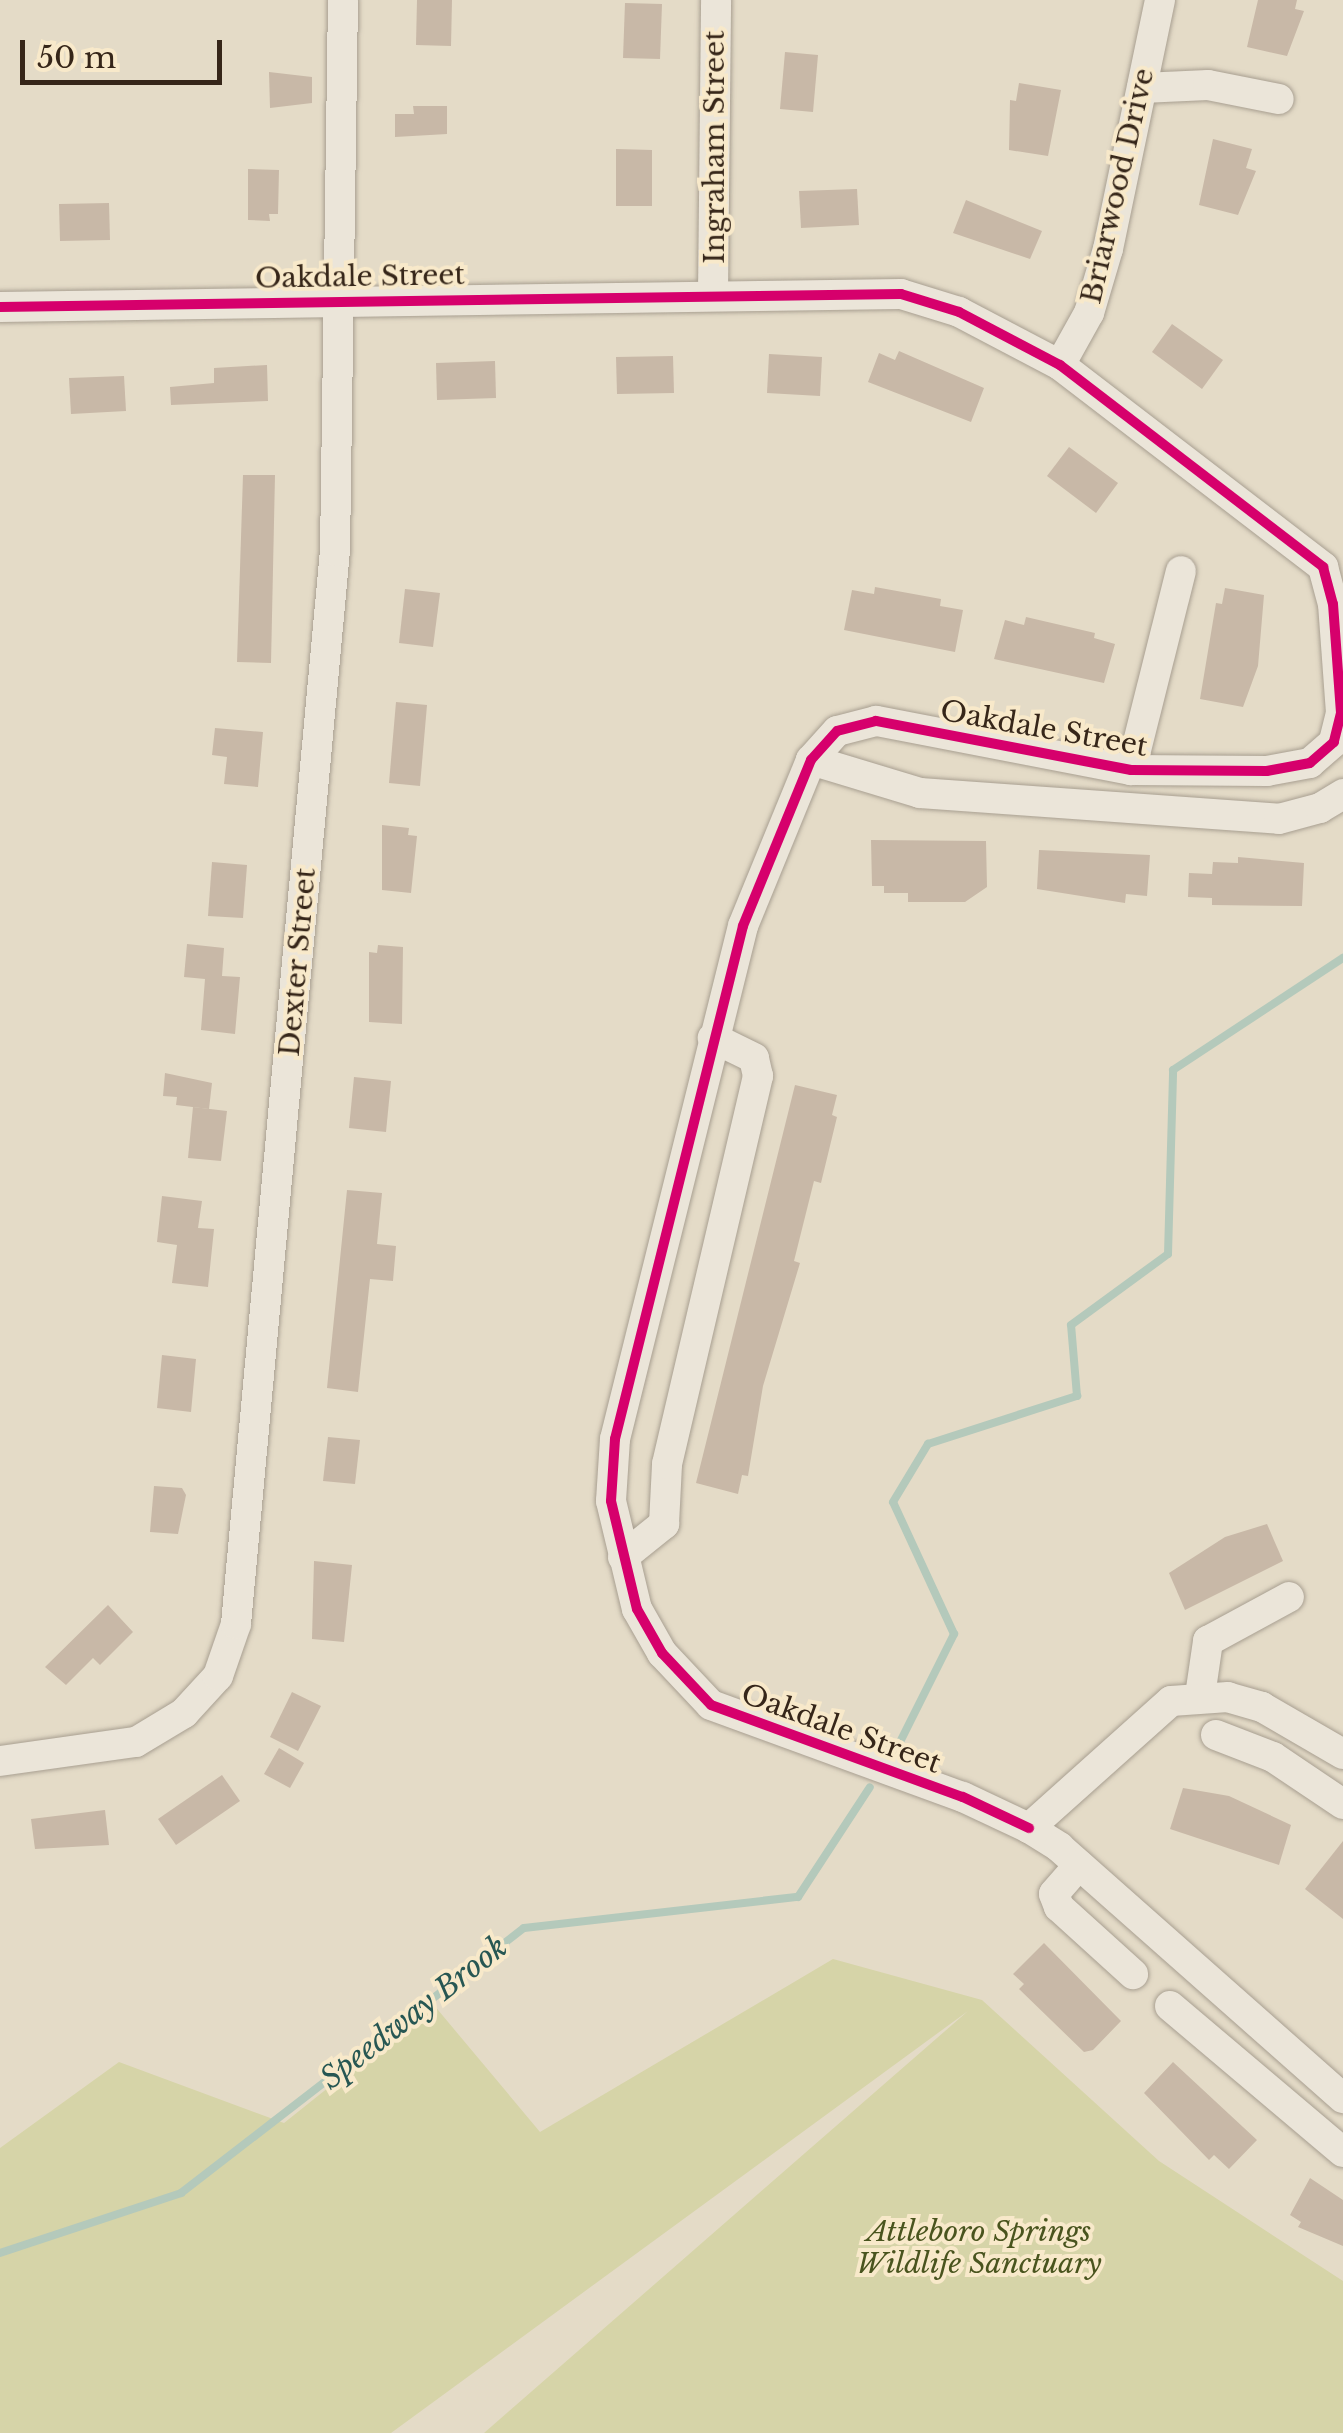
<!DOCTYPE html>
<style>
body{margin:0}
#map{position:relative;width:1343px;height:2433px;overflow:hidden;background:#e4dbc7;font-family:"Libre Baskerville",serif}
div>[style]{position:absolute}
.green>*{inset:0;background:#d6d4a8}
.stream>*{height:8px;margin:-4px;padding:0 4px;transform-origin:4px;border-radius:4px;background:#b4c9bb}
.building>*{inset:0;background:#c8b8a7}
.roads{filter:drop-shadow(0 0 2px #a89f91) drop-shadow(0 0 2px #a89f91)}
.minor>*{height:30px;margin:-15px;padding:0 15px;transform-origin:15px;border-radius:15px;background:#ebe5d9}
.cycleway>*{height:10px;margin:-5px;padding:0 5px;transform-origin:5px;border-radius:5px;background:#d6006c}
span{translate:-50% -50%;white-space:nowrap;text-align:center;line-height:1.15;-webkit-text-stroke:8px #f8e9ca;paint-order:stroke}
.street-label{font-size:28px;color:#362619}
.park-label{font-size:28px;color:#49541e;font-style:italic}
.water-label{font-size:30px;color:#275753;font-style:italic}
.scale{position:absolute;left:20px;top:40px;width:202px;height:45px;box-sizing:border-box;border:5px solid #362619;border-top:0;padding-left:12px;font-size:30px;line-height:35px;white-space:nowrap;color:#362619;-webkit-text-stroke:8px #f8e9ca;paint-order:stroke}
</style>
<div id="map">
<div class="green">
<i style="clip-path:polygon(833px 1959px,982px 2000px,1159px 2161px,1343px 2281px,1343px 2433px,484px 2433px,968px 2011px,391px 2433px,0 2433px,0 2148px,119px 2062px,284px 2123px,433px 2004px,540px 2132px)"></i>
</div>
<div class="stream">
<i style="left:900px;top:1742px;width:121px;rotate:-63.4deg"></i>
<i style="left:954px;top:1634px;width:145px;rotate:-114.8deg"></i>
<i style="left:893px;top:1502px;width:68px;rotate:-58.9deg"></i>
<i style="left:928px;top:1444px;width:157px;rotate:-17.9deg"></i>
<i style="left:1077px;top:1396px;width:71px;rotate:-94.8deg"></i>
<i style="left:1071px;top:1325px;width:120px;rotate:-36.2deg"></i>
<i style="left:1168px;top:1254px;width:184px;rotate:-88.4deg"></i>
<i style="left:1173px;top:1070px;width:204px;rotate:-33.4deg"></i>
<i style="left:0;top:2253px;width:191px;rotate:-18.3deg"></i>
<i style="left:181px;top:2193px;width:433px;rotate:-37.7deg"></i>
<i style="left:524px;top:1928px;width:276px;rotate:-6.5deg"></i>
<i style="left:798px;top:1897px;width:131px;rotate:-56.8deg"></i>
</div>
<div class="building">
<i style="clip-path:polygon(417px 0,452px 0,451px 46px,416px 45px)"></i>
<i style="clip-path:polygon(1258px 0,1297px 0,1295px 9px,1304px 11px,1287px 56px,1247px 47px)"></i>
<i style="clip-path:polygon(625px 3px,662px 4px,660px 59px,623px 58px)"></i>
<i style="clip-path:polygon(785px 52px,818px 55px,813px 112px,780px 109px)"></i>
<i style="clip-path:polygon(269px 72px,312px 77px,312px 103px,270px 108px)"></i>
<i style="clip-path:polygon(1019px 83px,1061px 90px,1048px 156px,1009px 150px,1010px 100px,1016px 101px)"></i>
<i style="clip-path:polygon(413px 106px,447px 106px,447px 134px,395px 137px,395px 114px,414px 114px)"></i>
<i style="clip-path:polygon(1213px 139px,1252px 149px,1246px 168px,1256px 171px,1238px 215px,1199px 205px)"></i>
<i style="clip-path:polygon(616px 149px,652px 150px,652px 206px,616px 206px)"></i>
<i style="clip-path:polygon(248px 169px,279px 170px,278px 214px,269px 214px,270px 221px,248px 220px)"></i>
<i style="clip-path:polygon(857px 189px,859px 225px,801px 228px,799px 191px)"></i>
<i style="clip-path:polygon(966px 200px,1042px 231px,1030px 259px,953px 233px)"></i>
<i style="clip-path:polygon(109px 203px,110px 240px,60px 241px,59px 204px)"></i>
<i style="clip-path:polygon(1172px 324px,1223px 360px,1202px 389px,1152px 352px)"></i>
<i style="clip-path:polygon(899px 351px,984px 388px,971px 422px,868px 382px,879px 353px,895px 360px)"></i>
<i style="clip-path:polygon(769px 354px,822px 357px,820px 396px,767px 393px)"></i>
<i style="clip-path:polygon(673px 356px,674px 393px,617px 394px,616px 357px)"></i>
<i style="clip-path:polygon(495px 361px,496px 398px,437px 400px,436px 363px)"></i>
<i style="clip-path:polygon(267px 365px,268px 401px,171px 405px,170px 387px,214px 383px,214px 368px)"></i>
<i style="clip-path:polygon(124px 376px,126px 411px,71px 414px,69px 378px)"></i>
<i style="clip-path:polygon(1069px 447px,1118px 483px,1096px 513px,1047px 476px)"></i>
<i style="clip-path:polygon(243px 475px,275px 475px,271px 663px,237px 662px)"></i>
<i style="clip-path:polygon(875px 587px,941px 599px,940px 606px,963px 610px,955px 652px,844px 630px,852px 590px,874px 594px)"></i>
<i style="clip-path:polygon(1225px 588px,1264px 595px,1258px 666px,1243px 707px,1200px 699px,1216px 603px,1222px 604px)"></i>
<i style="clip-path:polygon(405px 589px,440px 593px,433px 647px,399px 643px)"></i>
<i style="clip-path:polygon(1026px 617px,1095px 633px,1094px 638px,1115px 644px,1104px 683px,994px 659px,1005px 620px,1024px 625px)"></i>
<i style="clip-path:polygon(396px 702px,427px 705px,420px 786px,389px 783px)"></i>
<i style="clip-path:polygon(215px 728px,263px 732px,258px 787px,224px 784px,227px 757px,212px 755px)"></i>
<i style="clip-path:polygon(382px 825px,409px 828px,408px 835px,417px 836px,411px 893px,382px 890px)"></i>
<i style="clip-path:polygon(871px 840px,986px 841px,987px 887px,965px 902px,908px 902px,908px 893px,884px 893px,884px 886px,872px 886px)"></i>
<i style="clip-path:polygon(1039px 850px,1150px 855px,1147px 896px,1126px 894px,1125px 903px,1037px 889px)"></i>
<i style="clip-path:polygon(1238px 857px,1304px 863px,1302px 906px,1212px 905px,1212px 898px,1188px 897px,1189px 873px,1212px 874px,1213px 862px,1238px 863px)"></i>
<i style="clip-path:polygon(212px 862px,247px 865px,243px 918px,208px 916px)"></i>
<i style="clip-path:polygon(187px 944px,224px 948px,222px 976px,240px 977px,235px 1034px,201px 1030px,205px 979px,184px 977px)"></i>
<i style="clip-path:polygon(378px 945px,403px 947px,402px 1024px,369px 1022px,369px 952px,377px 953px)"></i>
<i style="clip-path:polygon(165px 1073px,212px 1083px,209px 1109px,176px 1105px,177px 1097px,163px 1096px)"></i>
<i style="clip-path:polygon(354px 1077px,391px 1081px,386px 1132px,349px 1128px)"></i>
<i style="clip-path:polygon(795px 1085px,837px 1095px,832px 1115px,837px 1117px,821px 1183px,814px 1181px,794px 1261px,800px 1263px,763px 1386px,748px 1476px,742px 1475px,738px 1494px,696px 1483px)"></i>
<i style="clip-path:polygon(193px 1107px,227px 1111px,221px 1161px,188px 1158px)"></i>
<i style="clip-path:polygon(347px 1190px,382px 1193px,377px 1244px,396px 1246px,393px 1281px,370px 1279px,358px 1392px,327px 1388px)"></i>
<i style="clip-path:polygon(162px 1196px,202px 1201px,198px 1228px,214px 1229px,208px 1287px,172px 1283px,177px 1245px,157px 1242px)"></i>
<i style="clip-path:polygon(162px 1355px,196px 1359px,191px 1412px,157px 1408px)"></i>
<i style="clip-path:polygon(328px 1437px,360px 1440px,355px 1484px,323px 1481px)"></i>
<i style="clip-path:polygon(154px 1486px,182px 1488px,186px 1495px,178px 1534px,150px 1532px)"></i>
<i style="clip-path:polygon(1267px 1524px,1283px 1561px,1185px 1610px,1169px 1573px,1225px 1537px)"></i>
<i style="clip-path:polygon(314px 1561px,352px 1565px,344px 1642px,312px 1639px)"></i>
<i style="clip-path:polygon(108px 1605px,133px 1632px,100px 1665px,93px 1658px,66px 1685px,45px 1667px)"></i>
<i style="clip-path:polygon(292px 1692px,321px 1706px,298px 1751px,270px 1737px)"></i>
<i style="clip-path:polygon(279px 1748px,304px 1763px,290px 1788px,264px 1774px)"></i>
<i style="clip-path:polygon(222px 1775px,240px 1801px,176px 1845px,158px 1819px)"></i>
<i style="clip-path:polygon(1183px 1788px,1229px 1796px,1291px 1825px,1279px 1865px,1170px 1829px)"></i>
<i style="clip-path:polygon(105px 1810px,109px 1845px,35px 1849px,31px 1819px)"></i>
<i style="clip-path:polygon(1343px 1841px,1343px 1919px,1305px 1889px)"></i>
<i style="clip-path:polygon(1044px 1943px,1121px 2021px,1093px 2050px,1084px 2052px,1019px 1989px,1024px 1984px,1013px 1974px)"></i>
<i style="clip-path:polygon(1173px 2062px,1257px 2140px,1229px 2169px,1214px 2155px,1209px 2160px,1144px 2093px)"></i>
<i style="clip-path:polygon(1310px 2178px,1343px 2200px,1343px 2246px,1298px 2227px,1301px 2222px,1290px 2215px)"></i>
</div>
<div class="roads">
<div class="minor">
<i style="left:1142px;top:88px;width:66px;rotate:-2.6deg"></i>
<i style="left:1208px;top:85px;width:72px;rotate:11.2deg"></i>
<i style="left:713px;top:294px;width:294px;rotate:-89.4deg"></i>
<i style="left:0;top:307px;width:901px;rotate:-0.83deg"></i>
<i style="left:901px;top:294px;width:61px;rotate:17.2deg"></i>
<i style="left:959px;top:312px;width:114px;rotate:27.7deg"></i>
<i style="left:1060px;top:365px;width:332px;rotate:37.5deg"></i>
<i style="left:1323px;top:567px;width:38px;rotate:75deg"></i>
<i style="left:1333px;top:604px;width:109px;rotate:85.8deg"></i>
<i style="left:1341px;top:713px;width:30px;rotate:104deg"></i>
<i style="left:1334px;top:742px;width:32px;rotate:139deg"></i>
<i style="left:1310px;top:763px;width:44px;rotate:169.5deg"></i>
<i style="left:1267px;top:771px;width:136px;rotate:-179.6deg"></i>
<i style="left:1131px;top:770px;width:260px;rotate:-169.1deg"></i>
<i style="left:876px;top:721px;width:40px;rotate:165.6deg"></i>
<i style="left:837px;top:731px;width:39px;rotate:132deg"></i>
<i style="left:811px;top:760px;width:179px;rotate:112.3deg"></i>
<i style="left:743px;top:926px;width:529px;rotate:104.01deg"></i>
<i style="left:615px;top:1439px;width:62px;rotate:93.7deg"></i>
<i style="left:611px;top:1501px;width:111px;rotate:76.5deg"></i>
<i style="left:637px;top:1609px;width:51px;rotate:60.4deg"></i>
<i style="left:662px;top:1653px;width:71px;rotate:46.7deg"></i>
<i style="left:711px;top:1705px;width:268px;rotate:20.1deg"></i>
<i style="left:963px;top:1797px;width:73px;rotate:25.2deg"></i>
<i style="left:1060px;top:365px;width:60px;rotate:-60.9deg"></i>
<i style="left:1089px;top:313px;width:67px;rotate:-73.5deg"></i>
<i style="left:1108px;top:249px;width:254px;rotate:-78.2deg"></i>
<i style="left:811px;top:760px;width:114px;rotate:16.8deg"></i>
<i style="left:920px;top:793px;width:360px;rotate:4.1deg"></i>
<i style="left:1279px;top:819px;width:42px;rotate:-15deg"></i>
<i style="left:1320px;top:808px;width:27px;rotate:-31deg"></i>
<i style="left:1131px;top:770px;width:205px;rotate:-75.9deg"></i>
<i style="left:623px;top:1557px;width:53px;rotate:-38.8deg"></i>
<i style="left:664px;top:1524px;width:60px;rotate:-87.1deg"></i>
<i style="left:667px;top:1464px;width:399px;rotate:-76.8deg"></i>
<i style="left:758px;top:1076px;width:18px;rotate:-103deg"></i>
<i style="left:754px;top:1058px;width:46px;rotate:-154deg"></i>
<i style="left:1200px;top:1696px;width:56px;rotate:-81.7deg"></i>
<i style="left:1208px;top:1641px;width:92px;rotate:-28.5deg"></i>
<i style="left:1216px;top:1735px;width:61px;rotate:21.1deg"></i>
<i style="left:1273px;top:1757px;width:84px;rotate:33.9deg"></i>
<i style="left:1343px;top:1754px;width:94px;rotate:-149.9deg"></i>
<i style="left:1262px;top:1707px;width:35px;rotate:-164deg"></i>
<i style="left:1228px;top:1697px;width:57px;rotate:176deg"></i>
<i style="left:1171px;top:1701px;width:191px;rotate:138.2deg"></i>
<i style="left:1029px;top:1828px;width:36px;rotate:32deg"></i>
<i style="left:1059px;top:1847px;width:379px;rotate:41.5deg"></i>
<i style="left:0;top:1761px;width:137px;rotate:-8deg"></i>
<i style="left:136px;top:1742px;width:56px;rotate:-31.1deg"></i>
<i style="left:184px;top:1713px;width:50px;rotate:-47.4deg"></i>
<i style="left:218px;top:1676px;width:55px;rotate:-70.9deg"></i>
<i style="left:236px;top:1624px;width:1078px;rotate:-84.73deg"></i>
<i style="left:335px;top:551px;width:551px;rotate:-89.17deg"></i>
<i style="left:1079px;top:1865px;width:38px;rotate:131deg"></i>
<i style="left:1054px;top:1894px;width:14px;rotate:69deg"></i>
<i style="left:1059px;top:1907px;width:100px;rotate:42.2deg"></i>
<i style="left:1170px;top:2006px;width:226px;rotate:40.2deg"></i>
</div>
</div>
<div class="cycleway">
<i style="left:0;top:307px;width:901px;rotate:-0.83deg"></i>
<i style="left:901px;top:294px;width:61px;rotate:17.2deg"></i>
<i style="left:959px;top:312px;width:114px;rotate:27.7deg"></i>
<i style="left:1060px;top:365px;width:332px;rotate:37.5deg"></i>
<i style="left:1323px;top:567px;width:38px;rotate:75deg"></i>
<i style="left:1333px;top:604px;width:109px;rotate:85.8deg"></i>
<i style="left:1341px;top:713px;width:30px;rotate:104deg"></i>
<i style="left:1334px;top:742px;width:32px;rotate:139deg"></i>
<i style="left:1310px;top:763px;width:44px;rotate:169.5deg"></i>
<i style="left:1267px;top:771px;width:136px;rotate:-179.6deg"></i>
<i style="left:1131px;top:770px;width:260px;rotate:-169.1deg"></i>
<i style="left:876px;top:721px;width:40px;rotate:165.6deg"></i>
<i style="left:837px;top:731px;width:39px;rotate:132deg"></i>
<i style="left:811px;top:760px;width:179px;rotate:112.3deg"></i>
<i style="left:743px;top:926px;width:529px;rotate:104.01deg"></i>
<i style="left:615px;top:1439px;width:62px;rotate:93.7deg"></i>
<i style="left:611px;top:1501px;width:111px;rotate:76.5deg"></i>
<i style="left:637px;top:1609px;width:51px;rotate:60.4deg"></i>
<i style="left:662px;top:1653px;width:71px;rotate:46.7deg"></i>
<i style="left:711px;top:1705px;width:268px;rotate:20.1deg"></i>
<i style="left:963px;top:1797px;width:73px;rotate:25.2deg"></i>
</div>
<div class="street-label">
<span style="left:715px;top:147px;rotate:-90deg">Ingraham Street</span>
<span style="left:1118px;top:186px;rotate:-77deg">Briarwood Drive</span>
<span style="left:360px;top:277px;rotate:-1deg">Oakdale Street</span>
<span style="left:1044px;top:729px;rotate:10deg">Oakdale Street</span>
<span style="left:298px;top:962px;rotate:-85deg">Dexter Street</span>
<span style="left:841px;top:1729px;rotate:20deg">Oakdale Street</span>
</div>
<div class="park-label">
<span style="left:979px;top:2248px">Attleboro Springs<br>Wildlife Sanctuary</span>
</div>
<div class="water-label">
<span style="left:414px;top:2013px;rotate:-38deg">Speedway Brook</span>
</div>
<div class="scale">50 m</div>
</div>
